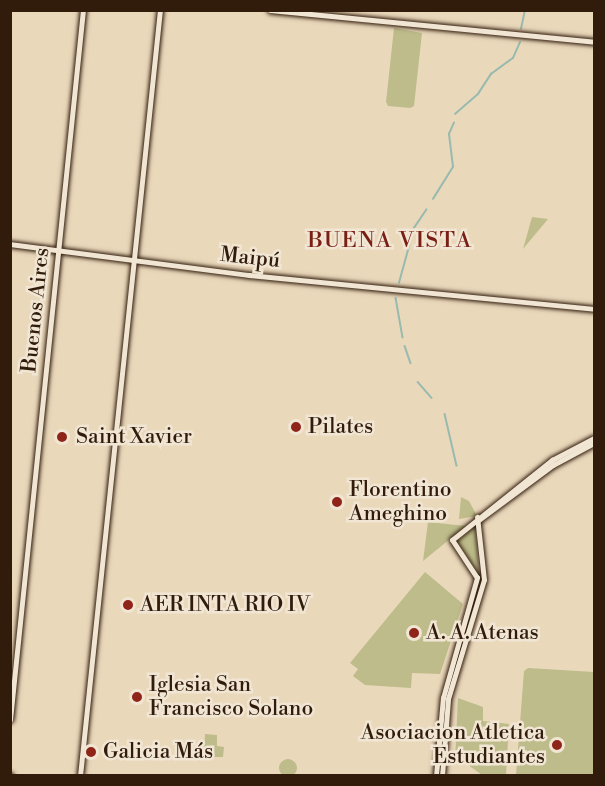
<!DOCTYPE html>
<meta charset="utf-8">
<style>
body{margin:0}
#map{position:relative;width:605px;height:786px;overflow:hidden;background:#ead8bb;font-family:"Libre Bodoni",serif}
div>[style]{position:absolute}
.green>*{inset:0;background:#bebc8b}
.round{border-radius:50%}
.stream>*{height:1.5px;margin:-0.75px;padding:0 0.75px;transform-origin:0.75px;border-radius:0.75px;background:#98baaf}
.roads{filter:drop-shadow(0 0 2px #311c0c) drop-shadow(0 0 2px #311c0c)}
.secondary>*{height:4.5px;margin:-2.25px;padding:0 2.25px;transform-origin:2.25px;border-radius:2.25px;background:#f1e6d3}
.dots>*{width:16px;height:16px;translate:-50% -50%;box-sizing:border-box;border:3px solid #f1e6d3;border-radius:50%}
span{translate:-50% -50%;white-space:nowrap;text-align:center;line-height:1.15;-webkit-text-stroke:5px #f1e6d3;paint-order:stroke}
.street-label{font-size:21px;color:#311c0c}
.poi-label{font-size:21px;color:#311c0c}
.left{translate:0 -50%;text-align:left}
.right{translate:-100% -50%;text-align:right}
.neighbourhood-label{font-size:22px;color:#7a1f14;letter-spacing:1.5px}
.frame{position:absolute;inset:0;border:12px solid #311c0c;pointer-events:none}
</style>
<div id="map">
<div class="green">
<i style="clip-path:polygon(394px 28px,422px 33px,414px 106px,410px 108px,388px 106px,386px 102px)"></i>
<i style="clip-path:polygon(532px 217px,548px 219px,523px 249px)"></i>
<i style="clip-path:polygon(461px 497px,469px 501px,477px 516px,459px 519px)"></i>
<i style="clip-path:polygon(428px 522px,466px 526px,423px 561px)"></i>
<i style="clip-path:polygon(475px 526px,479px 574px,457px 541px)"></i>
<i style="clip-path:polygon(425px 572px,463px 604px,440px 674px,412px 673px,411px 688px,365px 685px,353px 676px,358px 669px,350px 663px)"></i>
<i style="clip-path:polygon(528px 668px,594px 672px,594px 775px,516px 775px,524px 671px)"></i>
<i style="clip-path:polygon(458px 698px,483px 707px,483px 721px,509px 724px,506px 775px,482px 775px,464px 762px,455px 761px)"></i>
<i style="clip-path:polygon(205px 734px,217px 735px,217px 746px,224px 747px,223px 757px,204px 757px)"></i>
<i class="round" style="left:279px;top:759px;width:18px;height:18px"></i>
</div>
<div class="stream">
<i style="left:521px;top:29px;width:19px;rotate:-78deg"></i>
<i style="left:455px;top:114px;width:30px;rotate:-41deg"></i>
<i style="left:478px;top:94px;width:24px;rotate:-57deg"></i>
<i style="left:491px;top:74px;width:27px;rotate:-36deg"></i>
<i style="left:513px;top:58px;width:17px;rotate:-66deg"></i>
<i style="left:433px;top:199px;width:38px;rotate:-58deg"></i>
<i style="left:453px;top:167px;width:33px;rotate:-97deg"></i>
<i style="left:449px;top:134px;width:12px;rotate:-66deg"></i>
<i style="left:399px;top:283px;width:57px;rotate:-74.7deg"></i>
<i style="left:414px;top:228px;width:22px;rotate:-56deg"></i>
<i style="left:396px;top:298px;width:40px;rotate:80deg"></i>
<i style="left:405px;top:346px;width:18px;rotate:71deg"></i>
<i style="left:418px;top:382px;width:21px;rotate:49deg"></i>
<i style="left:445px;top:414px;width:53px;rotate:77deg"></i>
</div>
<div class="roads">
<div class="secondary">
<i style="left:270px;top:10px;width:326px;rotate:5.6deg"></i>
<i style="left:10px;top:244px;width:241px;rotate:7.4deg"></i>
<i style="left:249px;top:275px;width:347px;rotate:5.6deg"></i>
<i style="left:476px;top:522px;width:96px;rotate:-36.5deg"></i>
<i style="left:553px;top:465px;width:47px;rotate:-28.2deg"></i>
<i style="left:10px;top:720px;width:714px;rotate:-84.13deg"></i>
<i style="left:10px;top:775px;width:1px;rotate:45deg"></i>
<i style="left:80px;top:776px;width:770px;rotate:-84.04deg"></i>
<i style="left:436px;top:776px;width:78px;rotate:-84.9deg"></i>
<i style="left:443px;top:698px;width:125px;rotate:-74.2deg"></i>
<i style="left:477px;top:578px;width:45px;rotate:-123.3deg"></i>
<i style="left:452px;top:540px;width:128px;rotate:-38.7deg"></i>
<i style="left:552px;top:460px;width:47px;rotate:-27.6deg"></i>
<i style="left:442px;top:776px;width:77px;rotate:-85.5deg"></i>
<i style="left:448px;top:699px;width:124px;rotate:-73.2deg"></i>
<i style="left:484px;top:580px;width:63px;rotate:-96.3deg"></i>
</div>
</div>
<div class="dots">
<i style="left:296px;top:427px;background:#8f2418"></i>
<i style="left:62px;top:437px;background:#8f2418"></i>
<i style="left:337px;top:502px;background:#8f2418"></i>
<i style="left:128px;top:605px;background:#8f2418"></i>
<i style="left:414px;top:633px;background:#8f2418"></i>
<i style="left:137px;top:697px;background:#8f2418"></i>
<i style="left:557px;top:745px;background:#8f2418"></i>
<i style="left:91px;top:752px;background:#8f2418"></i>
</div>
<div class="street-label">
<span style="left:250px;top:258px;rotate:6deg">Maipú</span>
<span style="left:36px;top:310px;rotate:-84deg">Buenos Aires</span>
</div>
<div class="poi-label">
<span class="left" style="left:308px;top:427px">Pilates</span>
<span class="left" style="left:76px;top:437px">Saint Xavier</span>
<span class="left" style="left:349px;top:502px">Florentino<br>Ameghino</span>
<span class="left" style="left:140px;top:605px">AER INTA RIO IV</span>
<span class="left" style="left:426px;top:633px">A. A. Atenas</span>
<span class="left" style="left:149px;top:697px">Iglesia San<br>Francisco Solano</span>
<span class="right" style="left:545px;top:745px">Asociacion Atletica<br>Estudiantes</span>
<span class="left" style="left:103px;top:752px">Galicia Más</span>
</div>
<div class="neighbourhood-label">
<span style="left:390px;top:241px">BUENA VISTA</span>
</div>
<div class="frame"></div>
</div>
